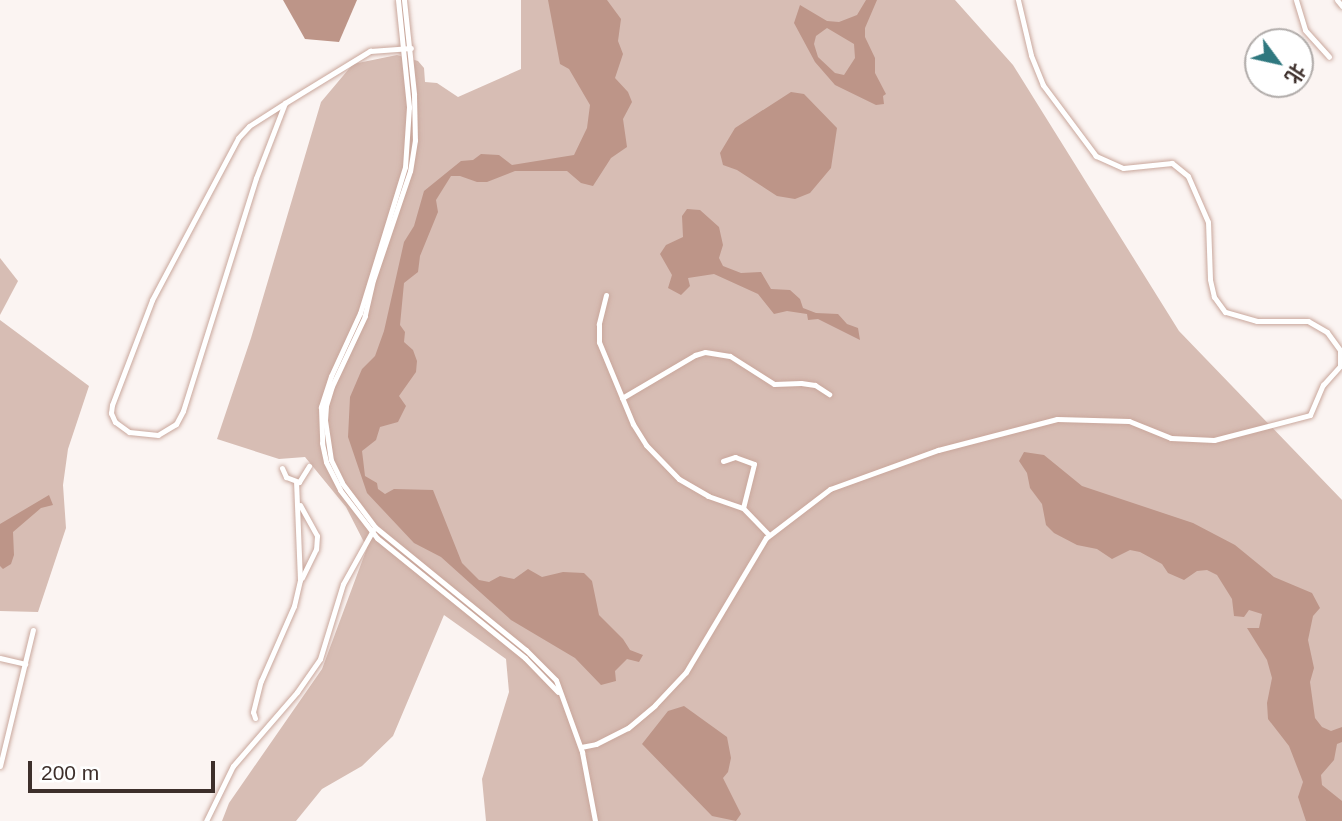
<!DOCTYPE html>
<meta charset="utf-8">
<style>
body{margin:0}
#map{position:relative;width:1342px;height:821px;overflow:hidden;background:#fbf4f2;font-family:Helvetica,"Noto Sans SC",sans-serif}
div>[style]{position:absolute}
.green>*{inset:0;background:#d7bdb4}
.water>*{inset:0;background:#bd9588}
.roads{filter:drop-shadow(0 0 2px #c9a79c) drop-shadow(0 0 2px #c9a79c)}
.street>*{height:5px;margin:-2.5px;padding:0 2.5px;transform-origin:2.5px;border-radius:2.5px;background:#fff}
span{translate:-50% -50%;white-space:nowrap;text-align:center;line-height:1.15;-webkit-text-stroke:7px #fff;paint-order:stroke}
.north{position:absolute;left:1244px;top:28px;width:70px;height:70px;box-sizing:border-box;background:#fff;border:2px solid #b1acaa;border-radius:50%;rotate:123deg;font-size:19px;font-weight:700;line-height:28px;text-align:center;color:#3d2f2b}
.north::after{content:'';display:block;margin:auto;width:24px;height:32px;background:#2f787f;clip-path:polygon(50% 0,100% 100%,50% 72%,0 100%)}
.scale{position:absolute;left:28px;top:761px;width:187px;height:32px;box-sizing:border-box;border:4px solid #3d2f2b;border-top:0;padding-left:9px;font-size:21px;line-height:24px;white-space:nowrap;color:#3d2f2b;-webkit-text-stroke:5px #fff;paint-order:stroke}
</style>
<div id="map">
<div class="green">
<i style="clip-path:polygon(521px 0,955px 0,1013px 65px,1179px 331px,1342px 500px,1342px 821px,486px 821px,482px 779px,509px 692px,506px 659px,444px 615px,393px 736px,362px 766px,322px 789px,296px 821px,222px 821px,229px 803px,322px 669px,367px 548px,346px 507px,305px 457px,279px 459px,217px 439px,251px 338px,321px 102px,353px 64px,397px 55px,418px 61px,424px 68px,425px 82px,437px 83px,458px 97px,521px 69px)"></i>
<i style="clip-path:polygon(0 258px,18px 281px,0 315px)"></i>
<i style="clip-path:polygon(0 320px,89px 386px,68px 449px,63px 485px,66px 528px,38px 612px,0 611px)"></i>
</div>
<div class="water">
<i style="clip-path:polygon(283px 0,357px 0,339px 42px,305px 39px)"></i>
<i style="clip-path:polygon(548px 0,607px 0,621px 19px,618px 41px,623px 54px,615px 78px,628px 92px,632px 102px,623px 119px,627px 147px,611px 158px,593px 186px,581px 183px,567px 171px,515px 171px,487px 182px,477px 182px,460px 176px,451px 176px,436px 200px,438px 212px,420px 256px,418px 272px,404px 283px,400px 325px,405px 332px,404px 342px,413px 350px,417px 361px,416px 372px,399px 396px,406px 406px,398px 422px,380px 427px,376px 440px,362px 451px,363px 459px,365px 476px,377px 483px,378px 489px,385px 494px,394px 489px,433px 490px,462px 563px,479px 580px,489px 582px,500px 576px,514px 579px,528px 569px,542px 577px,563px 572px,584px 573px,592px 581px,599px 615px,623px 639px,630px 650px,643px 655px,639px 662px,627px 659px,615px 671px,616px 681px,601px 685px,575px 658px,511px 620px,441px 557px,414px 543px,367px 493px,348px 437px,350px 397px,362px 369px,375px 356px,384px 331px,404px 242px,414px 226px,424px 191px,461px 161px,473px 160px,481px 154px,499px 155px,512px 165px,574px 155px,587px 128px,590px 105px,569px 69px,560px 64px)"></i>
<i style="clip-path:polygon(evenodd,866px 0,877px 0,865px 28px,865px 37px,875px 58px,875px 73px,886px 94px,883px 96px,884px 104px,876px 105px,835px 85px,815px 62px,794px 23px,800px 5px,827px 21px,839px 22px,857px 15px,866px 0,827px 28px,854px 44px,855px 58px,844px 75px,835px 73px,818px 57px,814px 44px,816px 36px,827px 28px)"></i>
<i style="clip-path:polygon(791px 92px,804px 94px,837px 128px,831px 168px,810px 193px,795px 199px,777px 196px,737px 170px,723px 165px,720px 153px,735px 128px)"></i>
<i style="clip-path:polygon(687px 209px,700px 210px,719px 227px,723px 245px,719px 258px,723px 266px,741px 273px,761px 272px,771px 289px,790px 290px,800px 299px,803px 308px,816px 313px,838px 314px,847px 324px,858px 328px,860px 340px,818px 319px,808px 320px,807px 314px,787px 311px,774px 314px,758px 294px,714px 274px,688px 278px,690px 286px,681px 295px,668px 288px,672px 275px,660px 254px,666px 245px,683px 237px,682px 216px)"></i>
<i style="clip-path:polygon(1024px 452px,1044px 455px,1082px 486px,1193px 523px,1235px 545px,1274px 577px,1312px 593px,1320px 608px,1313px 616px,1308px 640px,1314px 668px,1310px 682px,1315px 718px,1322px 727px,1331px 731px,1342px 727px,1342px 742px,1337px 744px,1334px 760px,1321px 775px,1322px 785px,1342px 801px,1342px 821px,1306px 821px,1298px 797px,1303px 782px,1289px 746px,1268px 719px,1267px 703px,1272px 678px,1267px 660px,1247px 628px,1259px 628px,1262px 614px,1249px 610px,1244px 617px,1234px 616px,1232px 599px,1217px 575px,1207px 570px,1197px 571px,1184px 580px,1168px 573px,1162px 564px,1140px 552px,1130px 550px,1112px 559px,1097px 549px,1077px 545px,1054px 533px,1046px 525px,1042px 504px,1030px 488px,1027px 473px,1019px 461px)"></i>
<i style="clip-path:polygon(49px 495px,53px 505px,41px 508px,13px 532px,14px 555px,11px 564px,3px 569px,0 566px,0 524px)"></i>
<i style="clip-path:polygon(684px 706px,727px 737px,731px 758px,728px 772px,723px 778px,741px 814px,736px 821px,712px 816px,642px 744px,668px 711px)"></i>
</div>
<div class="roads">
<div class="street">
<i style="left:398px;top:0;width:108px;rotate:84.1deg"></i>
<i style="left:409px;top:107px;width:60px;rotate:93.8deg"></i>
<i style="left:405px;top:167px;width:153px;rotate:107.1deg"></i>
<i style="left:360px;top:313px;width:69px;rotate:114.7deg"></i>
<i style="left:331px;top:376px;width:33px;rotate:108deg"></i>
<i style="left:321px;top:407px;width:36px;rotate:88deg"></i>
<i style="left:322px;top:443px;width:19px;rotate:78deg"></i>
<i style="left:326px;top:462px;width:31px;rotate:63deg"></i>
<i style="left:340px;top:490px;width:61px;rotate:52.4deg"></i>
<i style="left:377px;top:538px;width:191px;rotate:39deg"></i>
<i style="left:525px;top:658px;width:47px;rotate:45.9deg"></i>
<i style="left:404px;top:0;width:95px;rotate:83.9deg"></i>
<i style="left:414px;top:94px;width:46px;rotate:88.8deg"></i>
<i style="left:415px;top:140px;width:31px;rotate:99deg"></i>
<i style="left:410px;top:171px;width:115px;rotate:108.7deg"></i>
<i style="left:373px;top:280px;width:37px;rotate:103deg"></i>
<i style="left:365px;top:316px;width:77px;rotate:115.2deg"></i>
<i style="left:332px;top:386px;width:21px;rotate:107deg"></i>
<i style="left:326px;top:406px;width:14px;rotate:94deg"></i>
<i style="left:325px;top:420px;width:40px;rotate:81.5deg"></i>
<i style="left:331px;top:460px;width:25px;rotate:64deg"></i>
<i style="left:342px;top:483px;width:55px;rotate:53.1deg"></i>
<i style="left:375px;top:527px;width:195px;rotate:39.2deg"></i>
<i style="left:526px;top:650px;width:42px;rotate:45deg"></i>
<i style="left:556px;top:680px;width:77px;rotate:70.1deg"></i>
<i style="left:582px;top:752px;width:70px;rotate:79.3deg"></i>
<i style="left:1296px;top:0;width:31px;rotate:73deg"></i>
<i style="left:1305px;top:30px;width:36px;rotate:48deg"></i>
<i style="left:1337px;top:0;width:8px;rotate:50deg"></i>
<i style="left:285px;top:103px;width:80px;rotate:111.1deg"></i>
<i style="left:256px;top:178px;width:244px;rotate:107.4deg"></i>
<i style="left:183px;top:411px;width:15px;rotate:118deg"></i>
<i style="left:176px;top:424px;width:21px;rotate:149deg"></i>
<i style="left:158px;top:435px;width:29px;rotate:-174deg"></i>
<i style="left:129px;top:432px;width:17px;rotate:-144deg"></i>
<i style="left:115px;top:422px;width:10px;rotate:-114deg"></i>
<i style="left:111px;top:413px;width:8px;rotate:-83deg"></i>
<i style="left:112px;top:405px;width:112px;rotate:-69.1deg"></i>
<i style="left:152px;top:300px;width:183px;rotate:-62deg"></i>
<i style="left:238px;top:138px;width:16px;rotate:-47deg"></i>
<i style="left:249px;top:126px;width:43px;rotate:-32.6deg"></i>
<i style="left:285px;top:103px;width:100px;rotate:-31.5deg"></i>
<i style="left:370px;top:51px;width:41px;rotate:-4.2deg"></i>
<i style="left:606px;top:295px;width:30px;rotate:104deg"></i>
<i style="left:599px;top:324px;width:18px;rotate:90deg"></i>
<i style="left:599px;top:342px;width:89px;rotate:67.5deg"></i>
<i style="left:633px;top:424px;width:25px;rotate:58deg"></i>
<i style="left:646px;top:445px;width:47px;rotate:45.9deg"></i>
<i style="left:679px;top:479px;width:34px;rotate:30deg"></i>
<i style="left:708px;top:496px;width:37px;rotate:19deg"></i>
<i style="left:743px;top:508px;width:37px;rotate:46deg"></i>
<i style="left:622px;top:398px;width:85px;rotate:-30.5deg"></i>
<i style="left:695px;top:355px;width:10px;rotate:-17deg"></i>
<i style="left:705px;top:352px;width:25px;rotate:9deg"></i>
<i style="left:730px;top:356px;width:52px;rotate:32.5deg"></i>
<i style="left:774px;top:384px;width:27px;rotate:-2deg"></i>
<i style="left:801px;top:383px;width:14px;rotate:8deg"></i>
<i style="left:815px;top:385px;width:17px;rotate:33deg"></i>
<i style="left:723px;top:461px;width:13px;rotate:-18deg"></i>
<i style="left:735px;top:457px;width:20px;rotate:20deg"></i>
<i style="left:754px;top:464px;width:45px;rotate:104deg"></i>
<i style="left:282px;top:468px;width:10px;rotate:66deg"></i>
<i style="left:286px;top:477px;width:14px;rotate:21deg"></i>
<i style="left:299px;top:482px;width:19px;rotate:-58deg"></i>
<i style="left:300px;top:505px;width:35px;rotate:61deg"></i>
<i style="left:317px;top:536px;width:13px;rotate:94deg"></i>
<i style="left:316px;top:549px;width:32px;rotate:116deg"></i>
<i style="left:0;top:658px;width:26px;rotate:13deg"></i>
<i style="left:255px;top:718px;width:6px;rotate:-108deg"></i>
<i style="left:253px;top:712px;width:32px;rotate:-76deg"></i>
<i style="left:261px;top:681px;width:82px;rotate:-66.3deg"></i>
<i style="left:294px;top:606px;width:27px;rotate:-77deg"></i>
<i style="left:300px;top:580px;width:98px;rotate:-92.3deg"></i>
<i style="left:581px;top:747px;width:15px;rotate:-11deg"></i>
<i style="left:596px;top:744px;width:36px;rotate:-27deg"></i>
<i style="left:628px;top:728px;width:35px;rotate:-40deg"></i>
<i style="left:655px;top:705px;width:45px;rotate:-46.8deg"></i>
<i style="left:686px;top:672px;width:156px;rotate:-59.2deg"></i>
<i style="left:766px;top:538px;width:81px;rotate:-37.4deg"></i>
<i style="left:830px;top:489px;width:115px;rotate:-19.9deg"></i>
<i style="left:938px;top:450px;width:123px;rotate:-14.6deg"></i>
<i style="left:1057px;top:419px;width:72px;rotate:1.6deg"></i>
<i style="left:1129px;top:421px;width:45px;rotate:22deg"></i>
<i style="left:1171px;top:438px;width:43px;rotate:2.7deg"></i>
<i style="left:1214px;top:440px;width:99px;rotate:-14.6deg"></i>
<i style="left:1310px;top:415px;width:33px;rotate:-67deg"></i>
<i style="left:1323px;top:385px;width:25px;rotate:-48deg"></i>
<i style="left:1340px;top:366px;width:16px;rotate:-90deg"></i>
<i style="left:1340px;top:350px;width:22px;rotate:-126deg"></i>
<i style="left:1327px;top:332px;width:22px;rotate:-150deg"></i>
<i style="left:1308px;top:321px;width:51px;rotate:180deg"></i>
<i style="left:1257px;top:321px;width:33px;rotate:-164deg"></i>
<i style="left:1225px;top:312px;width:19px;rotate:-126deg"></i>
<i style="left:1214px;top:297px;width:18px;rotate:-103deg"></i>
<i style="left:1210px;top:279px;width:57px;rotate:-92deg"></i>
<i style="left:1208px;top:222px;width:50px;rotate:-113.5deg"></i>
<i style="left:1188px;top:176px;width:21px;rotate:-141deg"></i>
<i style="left:1172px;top:163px;width:49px;rotate:174.2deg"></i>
<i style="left:1123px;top:168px;width:30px;rotate:-156deg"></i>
<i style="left:1096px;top:156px;width:89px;rotate:-126.7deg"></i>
<i style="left:1043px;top:85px;width:32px;rotate:-112deg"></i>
<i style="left:1031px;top:55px;width:57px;rotate:-103.3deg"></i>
<i style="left:0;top:766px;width:140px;rotate:-76.4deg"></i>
<i style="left:206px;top:821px;width:61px;rotate:-63.9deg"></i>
<i style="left:233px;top:766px;width:98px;rotate:-49.1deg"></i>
<i style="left:297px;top:692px;width:40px;rotate:-55.1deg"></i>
<i style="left:320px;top:659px;width:78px;rotate:-73deg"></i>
<i style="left:343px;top:584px;width:62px;rotate:-60.9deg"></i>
</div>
</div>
<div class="north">北</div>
<div class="scale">200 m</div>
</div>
